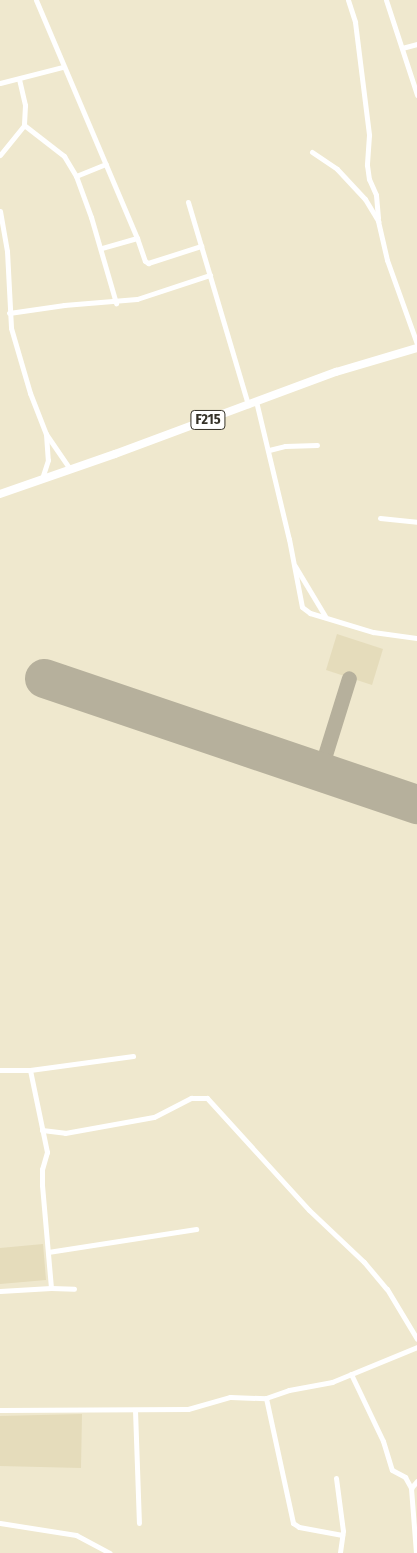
<!DOCTYPE html>
<style>
body{margin:0}
#map{position:relative;width:417px;height:1553px;overflow:hidden;background:#efe8ce;font-family:"Fira Sans Condensed",sans-serif}
div>[style]{position:absolute}
.built>*{inset:0;background:#e5dcbb}
.taxiway>*{height:15px;margin:-7.5px;padding:0 7.5px;transform-origin:7.5px;border-radius:7.5px;background:#b6b09c}
.runway>*{height:39px;margin:-19.5px;padding:0 19.5px;transform-origin:19.5px;border-radius:19.5px;background:#b6b09c}
.minor>*{height:5px;margin:-2.5px;padding:0 2.5px;transform-origin:2.5px;border-radius:2.5px;background:#fff}
.primary>*{height:8px;margin:-4px;padding:0 4px;transform-origin:4px;border-radius:4px;background:#fff}
span{translate:-50% -50%;white-space:nowrap;text-align:center;line-height:1.15;-webkit-text-stroke:5px #fff;paint-order:stroke}
.shield-label span{padding:1px 4px;background:#fff;border:1px solid;border-radius:4px;-webkit-text-stroke-width:0}
.shield-label{font-size:14px;color:#353228;font-weight:700}
</style>
<div id="map">
<div class="built">
<i style="clip-path:polygon(337px 634px,383px 649px,372px 685px,326px 670px)"></i>
<i style="clip-path:polygon(43px 1244px,46px 1280px,0 1284px,0 1248px)"></i>
<i style="clip-path:polygon(82px 1414px,81px 1468px,0 1466px,0 1416px)"></i>
</div>
<div class="taxiway">
<i style="left:320px;top:771px;width:97px;rotate:-72.7deg"></i>
</div>
<div class="runway">
<i style="left:44px;top:678px;width:394px;rotate:18.7deg"></i>
</div>
<div class="minor">
<i style="left:36px;top:0;width:259px;rotate:67deg"></i>
<i style="left:137px;top:238px;width:37px;rotate:164deg"></i>
<i style="left:348px;top:0;width:23px;rotate:72deg"></i>
<i style="left:355px;top:22px;width:114px;rotate:82.9deg"></i>
<i style="left:369px;top:135px;width:30px;rotate:94deg"></i>
<i style="left:367px;top:165px;width:14px;rotate:82deg"></i>
<i style="left:369px;top:179px;width:17px;rotate:66deg"></i>
<i style="left:376px;top:195px;width:23px;rotate:85deg"></i>
<i style="left:386px;top:0;width:100px;rotate:71.9deg"></i>
<i style="left:402px;top:48px;width:16px;rotate:-15deg"></i>
<i style="left:19px;top:79px;width:27px;rotate:77deg"></i>
<i style="left:25px;top:105px;width:20px;rotate:93deg"></i>
<i style="left:0;top:83px;width:65px;rotate:-14.3deg"></i>
<i style="left:312px;top:152px;width:30px;rotate:34deg"></i>
<i style="left:337px;top:169px;width:41px;rotate:47deg"></i>
<i style="left:365px;top:199px;width:26px;rotate:59deg"></i>
<i style="left:378px;top:221px;width:40px;rotate:77deg"></i>
<i style="left:387px;top:260px;width:89px;rotate:70.3deg"></i>
<i style="left:0;top:155px;width:38px;rotate:-51deg"></i>
<i style="left:24px;top:125px;width:51px;rotate:37.8deg"></i>
<i style="left:64px;top:156px;width:23px;rotate:59deg"></i>
<i style="left:76px;top:176px;width:44px;rotate:69.9deg"></i>
<i style="left:91px;top:217px;width:90px;rotate:73.8deg"></i>
<i style="left:76px;top:176px;width:32px;rotate:-22deg"></i>
<i style="left:188px;top:202px;width:212px;rotate:73.5deg"></i>
<i style="left:0;top:211px;width:41px;rotate:80.1deg"></i>
<i style="left:7px;top:251px;width:77px;rotate:87deg"></i>
<i style="left:11px;top:328px;width:68px;rotate:73.7deg"></i>
<i style="left:30px;top:393px;width:44px;rotate:68.7deg"></i>
<i style="left:46px;top:434px;width:26px;rotate:86deg"></i>
<i style="left:48px;top:460px;width:20px;rotate:108deg"></i>
<i style="left:137px;top:238px;width:24px;rotate:71deg"></i>
<i style="left:145px;top:261px;width:4px;rotate:34deg"></i>
<i style="left:148px;top:263px;width:56px;rotate:-17.8deg"></i>
<i style="left:9px;top:313px;width:56px;rotate:-8.3deg"></i>
<i style="left:64px;top:305px;width:73px;rotate:-4.7deg"></i>
<i style="left:137px;top:299px;width:77px;rotate:-18.2deg"></i>
<i style="left:256px;top:401px;width:142px;rotate:76.6deg"></i>
<i style="left:289px;top:539px;width:69px;rotate:79.2deg"></i>
<i style="left:302px;top:607px;width:10px;rotate:37deg"></i>
<i style="left:310px;top:613px;width:66px;rotate:16.8deg"></i>
<i style="left:373px;top:632px;width:44px;rotate:7.8deg"></i>
<i style="left:46px;top:434px;width:42px;rotate:55.6deg"></i>
<i style="left:269px;top:450px;width:16px;rotate:-14deg"></i>
<i style="left:285px;top:446px;width:32px;rotate:-2deg"></i>
<i style="left:380px;top:518px;width:37px;rotate:6deg"></i>
<i style="left:295px;top:566px;width:58px;rotate:59deg"></i>
<i style="left:0;top:1070px;width:30px"></i>
<i style="left:30px;top:1070px;width:104px;rotate:-7.7deg"></i>
<i style="left:30px;top:1070px;width:84px;rotate:78.3deg"></i>
<i style="left:47px;top:1152px;width:18px;rotate:106deg"></i>
<i style="left:42px;top:1169px;width:16px;rotate:90deg"></i>
<i style="left:42px;top:1185px;width:103px;rotate:85deg"></i>
<i style="left:42px;top:1130px;width:23px;rotate:7deg"></i>
<i style="left:65px;top:1133px;width:90px;rotate:-10.2deg"></i>
<i style="left:154px;top:1117px;width:42px;rotate:-27.2deg"></i>
<i style="left:191px;top:1098px;width:16px"></i>
<i style="left:207px;top:1098px;width:151px;rotate:47.7deg"></i>
<i style="left:309px;top:1210px;width:76px;rotate:43.4deg"></i>
<i style="left:364px;top:1262px;width:35px;rotate:50deg"></i>
<i style="left:387px;top:1289px;width:58px;rotate:59deg"></i>
<i style="left:48px;top:1252px;width:150px;rotate:-8.8deg"></i>
<i style="left:0;top:1291px;width:51px;rotate:-3.4deg"></i>
<i style="left:51px;top:1288px;width:23px;rotate:2deg"></i>
<i style="left:351px;top:1374px;width:74px;rotate:64.5deg"></i>
<i style="left:383px;top:1441px;width:30px;rotate:73deg"></i>
<i style="left:392px;top:1470px;width:15px;rotate:28deg"></i>
<i style="left:405px;top:1477px;width:13px;rotate:61deg"></i>
<i style="left:411px;top:1488px;width:65px;rotate:85.6deg"></i>
<i style="left:266px;top:1398px;width:128px;rotate:77.8deg"></i>
<i style="left:293px;top:1523px;width:7px;rotate:34deg"></i>
<i style="left:299px;top:1527px;width:44px;rotate:10.5deg"></i>
<i style="left:0;top:1410px;width:188px;rotate:-0.3deg"></i>
<i style="left:188px;top:1409px;width:44px;rotate:-15.9deg"></i>
<i style="left:230px;top:1397px;width:36px;rotate:2deg"></i>
<i style="left:266px;top:1398px;width:24px;rotate:-19deg"></i>
<i style="left:289px;top:1390px;width:44px;rotate:-10.5deg"></i>
<i style="left:332px;top:1382px;width:92px;rotate:-22.4deg"></i>
<i style="left:135px;top:1410px;width:113px;rotate:88deg"></i>
<i style="left:336px;top:1478px;width:53px;rotate:82.5deg"></i>
<i style="left:343px;top:1531px;width:22px;rotate:98deg"></i>
<i style="left:411px;top:1488px;width:9px;rotate:-49deg"></i>
<i style="left:0;top:1523px;width:77px;rotate:9deg"></i>
<i style="left:76px;top:1535px;width:38px;rotate:28deg"></i>
</div>
<div class="primary">
<i style="left:0;top:494px;width:122px;rotate:-19.2deg"></i>
<i style="left:115px;top:454px;width:236px;rotate:-20.4deg"></i>
<i style="left:336px;top:372px;width:84px;rotate:-16.5deg"></i>
</div>
<div class="shield-label">
<span style="left:208px;top:420px">F215</span>
</div>
</div>
